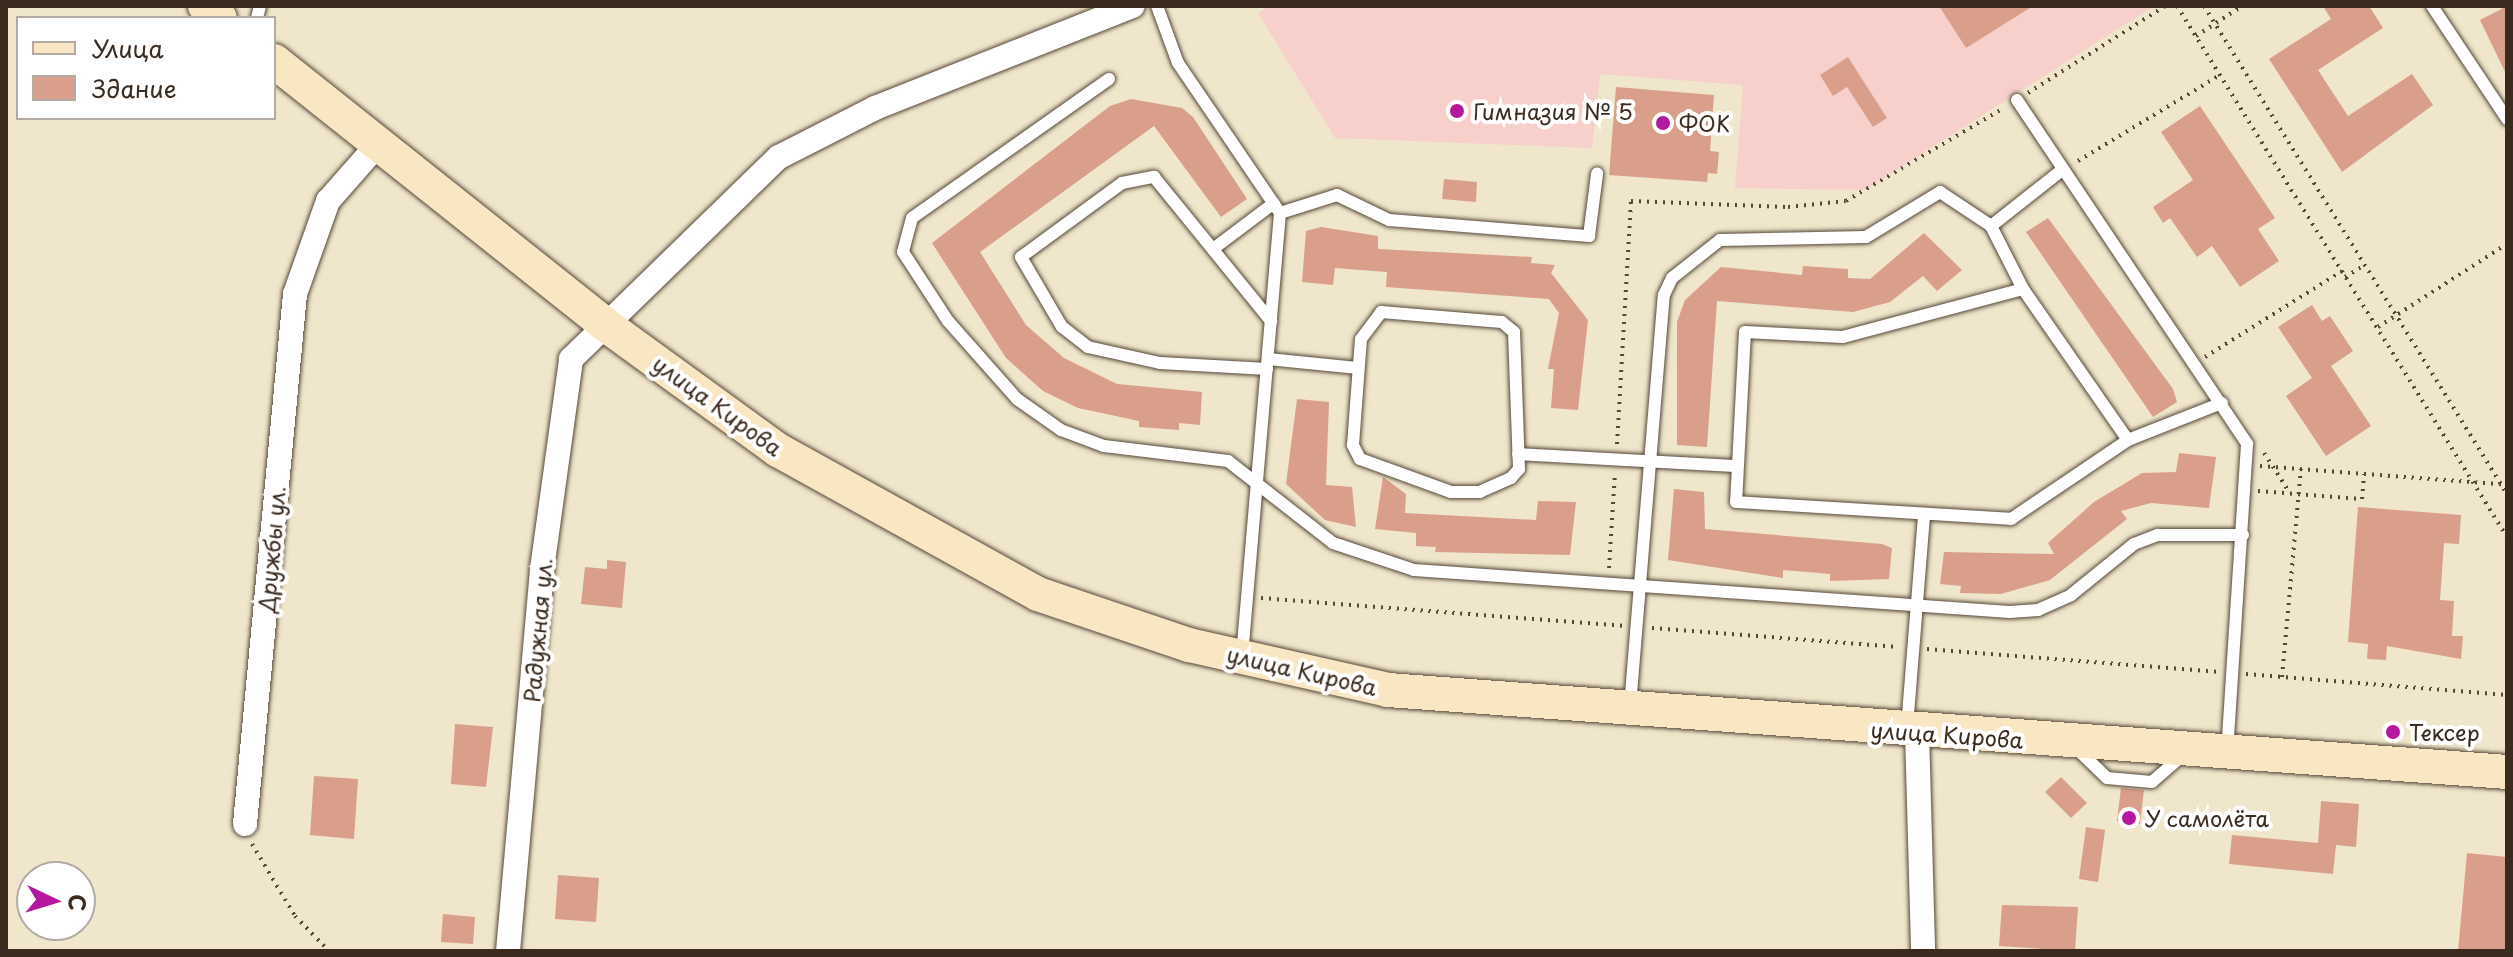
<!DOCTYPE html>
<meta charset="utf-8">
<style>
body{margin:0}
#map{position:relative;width:2513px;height:957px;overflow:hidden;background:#efe6cb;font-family:"Playpen Sans",sans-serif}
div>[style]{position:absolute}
.built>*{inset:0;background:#f7d0cc}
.building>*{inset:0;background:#d99f8b}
.path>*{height:4px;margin-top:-2px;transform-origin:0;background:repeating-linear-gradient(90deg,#564638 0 2px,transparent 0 8px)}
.roads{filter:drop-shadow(0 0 2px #564638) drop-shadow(0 0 2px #564638)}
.lane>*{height:12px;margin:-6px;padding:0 6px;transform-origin:6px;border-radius:6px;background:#fff}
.street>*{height:24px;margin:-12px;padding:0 12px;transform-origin:12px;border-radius:12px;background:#fff}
.secondary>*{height:34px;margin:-17px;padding:0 17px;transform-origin:17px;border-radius:17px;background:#f9e7c3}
.dots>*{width:22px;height:22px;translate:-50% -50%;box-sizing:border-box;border:4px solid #fff;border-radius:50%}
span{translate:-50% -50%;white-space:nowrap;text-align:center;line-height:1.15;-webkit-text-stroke:8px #fff;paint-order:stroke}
.poi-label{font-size:22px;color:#3b2a1e}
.left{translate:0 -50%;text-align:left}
.street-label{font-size:22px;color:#3b2a1e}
.frame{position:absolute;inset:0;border:8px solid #3b2a1e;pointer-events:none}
.legend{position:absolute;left:16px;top:16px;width:260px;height:104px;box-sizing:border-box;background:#fff;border:2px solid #b1aaa5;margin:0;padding:10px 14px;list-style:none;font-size:24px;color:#3b2a1e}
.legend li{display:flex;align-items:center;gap:16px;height:40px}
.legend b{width:40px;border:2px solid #b1aaa5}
.north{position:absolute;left:16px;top:861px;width:80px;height:80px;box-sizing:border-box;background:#fff;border:2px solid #b1aaa5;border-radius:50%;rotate:94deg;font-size:22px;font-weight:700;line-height:32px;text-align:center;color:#3b2a1e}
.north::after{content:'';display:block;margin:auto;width:28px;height:36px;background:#b5179e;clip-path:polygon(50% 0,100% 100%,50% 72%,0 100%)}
</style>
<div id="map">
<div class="built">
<i style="clip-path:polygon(1269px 6px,2154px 6px,1865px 190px,1735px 188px,1743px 85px,1600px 74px,1592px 148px,1335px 138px,1258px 13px)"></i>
</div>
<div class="building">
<i style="clip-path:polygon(1939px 6px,2033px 6px,1966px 48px)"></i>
<i style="clip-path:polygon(2323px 6px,2369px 6px,2383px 28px,2318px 70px,2348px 116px,2412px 74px,2433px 105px,2342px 172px,2269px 59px,2331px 19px)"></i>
<i style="clip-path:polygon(2507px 6px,2507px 76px,2480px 20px)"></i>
<i style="clip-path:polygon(1848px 57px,1887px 118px,1873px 127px,1847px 87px,1833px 96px,1820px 75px)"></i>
<i style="clip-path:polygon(1616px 87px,1714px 95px,1710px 151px,1719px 152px,1717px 174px,1708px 173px,1707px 182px,1609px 175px)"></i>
<i style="clip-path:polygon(1131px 99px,1182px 108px,1193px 117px,1247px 199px,1221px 217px,1154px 126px,980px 252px,1026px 325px,1064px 358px,1117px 384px,1202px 392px,1200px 425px,1179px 423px,1179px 430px,1139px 427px,1139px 421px,1078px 408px,1043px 391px,1006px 358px,932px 243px,1110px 106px)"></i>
<i style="clip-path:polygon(2200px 106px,2275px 218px,2258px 229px,2279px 261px,2240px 287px,2212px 246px,2197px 257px,2170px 218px,2163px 223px,2153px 207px,2193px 180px,2161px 132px)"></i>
<i style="clip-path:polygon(1444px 179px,1477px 182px,1476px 202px,1442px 199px)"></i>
<i style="clip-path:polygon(2048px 218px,2173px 389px,2177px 402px,2153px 417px,2026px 232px)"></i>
<i style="clip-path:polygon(1321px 227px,1378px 236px,1378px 249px,1532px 257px,1531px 263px,1555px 265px,1551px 273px,1588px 320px,1578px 410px,1551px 408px,1554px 369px,1548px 369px,1559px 313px,1549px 299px,1386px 287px,1387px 272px,1335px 268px,1333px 285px,1302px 282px,1306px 231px)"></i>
<i style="clip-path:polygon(1924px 233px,1962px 270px,1937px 291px,1923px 276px,1890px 302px,1853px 312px,1717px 301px,1707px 447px,1677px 445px,1677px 322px,1685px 300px,1721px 267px,1802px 275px,1803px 266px,1848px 269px,1848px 278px,1870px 279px)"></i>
<i style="clip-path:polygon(2312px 305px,2322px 321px,2330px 316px,2353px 351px,2331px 366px,2371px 426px,2326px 456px,2286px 396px,2312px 378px,2278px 327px)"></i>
<i style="clip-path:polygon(1297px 399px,1329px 402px,1326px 485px,1352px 487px,1356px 527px,1325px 520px,1286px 484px)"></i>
<i style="clip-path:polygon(2179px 453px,2216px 457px,2209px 508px,2151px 503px,2121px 511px,2127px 519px,2050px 580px,2001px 594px,1960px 593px,1961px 586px,1940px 584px,1944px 552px,2054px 554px,2048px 543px,2094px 502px,2142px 473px,2176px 472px)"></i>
<i style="clip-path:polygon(1383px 477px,1406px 494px,1405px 513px,1536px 520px,1538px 501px,1576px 502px,1570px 555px,1435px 552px,1436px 547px,1416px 546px,1416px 533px,1375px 529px)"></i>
<i style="clip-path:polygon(1674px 489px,1704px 492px,1705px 529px,1882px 544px,1892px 548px,1889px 579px,1830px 581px,1830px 574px,1783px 570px,1783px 578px,1668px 560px)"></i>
<i style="clip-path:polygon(2358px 507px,2461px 515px,2459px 544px,2444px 543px,2440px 600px,2454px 601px,2452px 636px,2463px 636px,2461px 659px,2387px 646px,2386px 660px,2367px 659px,2368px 644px,2348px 642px)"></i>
<i style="clip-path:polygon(607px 560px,626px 562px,622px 608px,581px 604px,585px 567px,607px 569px)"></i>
<i style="clip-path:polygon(455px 724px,493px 727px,486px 787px,451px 784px)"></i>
<i style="clip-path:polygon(314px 776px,358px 779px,354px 839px,310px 835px)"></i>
<i style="clip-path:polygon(2061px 777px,2087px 803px,2071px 818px,2045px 792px)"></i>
<i style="clip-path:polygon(2121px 788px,2144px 790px,2140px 824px,2117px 821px)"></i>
<i style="clip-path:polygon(2321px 801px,2359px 804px,2356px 847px,2336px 845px,2333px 874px,2229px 864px,2232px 835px,2318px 843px)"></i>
<i style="clip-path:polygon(2086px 827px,2105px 830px,2098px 882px,2079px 879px)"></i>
<i style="clip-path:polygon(2467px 853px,2507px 857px,2507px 951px,2458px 951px)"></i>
<i style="clip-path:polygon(558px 875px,599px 878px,596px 922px,555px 919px)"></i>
<i style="clip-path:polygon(2002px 905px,2078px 907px,2075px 951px,1999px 946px)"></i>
<i style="clip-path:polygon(443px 914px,475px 917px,473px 944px,441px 942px)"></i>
</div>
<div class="path">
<i style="left:2177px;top:6px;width:625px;rotate:58.14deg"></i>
<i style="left:2204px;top:6px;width:574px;rotate:58.16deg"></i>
<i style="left:2196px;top:36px;width:55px;rotate:-33.1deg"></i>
<i style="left:2028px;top:93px;width:162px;rotate:-32.4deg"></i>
<i style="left:2078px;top:161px;width:166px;rotate:-31.2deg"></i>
<i style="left:2345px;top:277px;width:23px;rotate:-31deg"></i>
<i style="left:2378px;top:327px;width:153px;rotate:-32.8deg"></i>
<i style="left:2205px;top:357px;width:162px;rotate:-32.1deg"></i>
<i style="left:1617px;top:444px;width:243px;rotate:-86.7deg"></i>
<i style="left:1631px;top:201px;width:157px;rotate:2.2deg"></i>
<i style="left:1788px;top:207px;width:58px;rotate:-5.9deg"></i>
<i style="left:1846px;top:201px;width:183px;rotate:-30.5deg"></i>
<i style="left:2264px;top:453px;width:48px;rotate:57deg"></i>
<i style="left:2260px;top:466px;width:242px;rotate:4.3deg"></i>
<i style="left:2258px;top:491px;width:104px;rotate:4.4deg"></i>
<i style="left:2362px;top:499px;width:25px;rotate:-85deg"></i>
<i style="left:1609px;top:568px;width:95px;rotate:-86.4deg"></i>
<i style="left:1261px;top:598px;width:363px;rotate:4.4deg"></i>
<i style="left:1652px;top:628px;width:247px;rotate:4.4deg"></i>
<i style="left:1927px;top:649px;width:291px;rotate:4.5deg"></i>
<i style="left:2246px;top:674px;width:262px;rotate:4.6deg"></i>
<i style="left:2282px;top:677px;width:209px;rotate:-84.8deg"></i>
<i style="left:252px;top:844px;width:84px;rotate:59.2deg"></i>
<i style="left:295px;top:916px;width:49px;rotate:45.8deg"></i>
</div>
<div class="roads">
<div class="lane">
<i style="left:1157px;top:6px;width:61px;rotate:69.8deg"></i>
<i style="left:1178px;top:63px;width:181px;rotate:55.8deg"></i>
<i style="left:1280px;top:213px;width:443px;rotate:94.9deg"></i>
<i style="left:2432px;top:6px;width:136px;rotate:56.4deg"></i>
<i style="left:257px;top:18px;width:12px;rotate:-76deg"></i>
<i style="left:1109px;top:79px;width:241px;rotate:144.8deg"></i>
<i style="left:912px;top:218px;width:35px;rotate:105deg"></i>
<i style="left:903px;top:252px;width:82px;rotate:56.9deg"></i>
<i style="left:948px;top:321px;width:104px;rotate:48.5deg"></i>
<i style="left:1017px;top:399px;width:54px;rotate:35.2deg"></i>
<i style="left:1061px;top:430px;width:46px;rotate:20.4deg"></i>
<i style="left:1104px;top:446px;width:125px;rotate:6.9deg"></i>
<i style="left:1228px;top:461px;width:133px;rotate:38deg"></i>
<i style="left:1333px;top:543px;width:85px;rotate:18.4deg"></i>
<i style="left:1414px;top:570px;width:597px;rotate:4.03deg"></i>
<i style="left:2010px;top:612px;width:28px;rotate:-4deg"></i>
<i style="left:2038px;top:610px;width:36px;rotate:-24deg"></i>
<i style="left:2071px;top:595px;width:81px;rotate:-39deg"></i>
<i style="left:2134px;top:544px;width:26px;rotate:-21deg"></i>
<i style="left:2158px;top:535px;width:85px"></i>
<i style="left:2017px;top:100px;width:414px;rotate:56.2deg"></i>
<i style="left:2247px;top:444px;width:307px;rotate:93.7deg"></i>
<i style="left:2062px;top:170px;width:90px;rotate:141.7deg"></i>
<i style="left:1991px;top:226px;width:71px;rotate:63.1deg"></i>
<i style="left:2023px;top:289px;width:184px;rotate:55.2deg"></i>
<i style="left:1280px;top:213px;width:60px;rotate:-17.5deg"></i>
<i style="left:1337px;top:195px;width:58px;rotate:25.7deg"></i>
<i style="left:1389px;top:220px;width:201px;rotate:4.6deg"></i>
<i style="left:1589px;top:236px;width:63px;rotate:-82.6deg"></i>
<i style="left:1213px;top:249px;width:76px;rotate:-37deg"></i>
<i style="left:2023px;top:289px;width:187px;rotate:165.1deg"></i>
<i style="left:1842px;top:337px;width:97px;rotate:-177deg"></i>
<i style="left:1745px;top:332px;width:170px;rotate:93deg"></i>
<i style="left:1736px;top:502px;width:276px;rotate:3.5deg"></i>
<i style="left:2011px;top:519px;width:141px;rotate:-34deg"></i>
<i style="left:2128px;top:440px;width:101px;rotate:-21.5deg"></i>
<i style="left:1381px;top:312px;width:121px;rotate:4.7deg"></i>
<i style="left:1502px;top:322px;width:16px;rotate:40deg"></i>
<i style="left:1514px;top:332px;width:137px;rotate:87.9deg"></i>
<i style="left:1519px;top:469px;width:12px;rotate:132deg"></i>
<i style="left:1511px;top:478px;width:34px;rotate:156deg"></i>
<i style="left:1480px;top:492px;width:29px;rotate:180deg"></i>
<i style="left:1451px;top:492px;width:97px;rotate:-160.1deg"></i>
<i style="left:1360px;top:459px;width:16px;rotate:-117deg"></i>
<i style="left:1353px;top:445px;width:106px;rotate:-85.7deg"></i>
<i style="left:1361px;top:339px;width:34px;rotate:-53deg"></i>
<i style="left:1268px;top:359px;width:90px;rotate:5.7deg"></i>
<i style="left:1267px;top:369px;width:107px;rotate:-176.8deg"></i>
<i style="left:1160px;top:363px;width:74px;rotate:-167.5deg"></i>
<i style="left:1088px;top:347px;width:33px;rotate:-142deg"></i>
<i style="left:1062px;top:327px;width:81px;rotate:-120.4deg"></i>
<i style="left:1021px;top:257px;width:125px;rotate:-36.2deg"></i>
<i style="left:1122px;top:183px;width:33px;rotate:-11deg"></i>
<i style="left:1154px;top:177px;width:186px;rotate:50.9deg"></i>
<i style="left:1518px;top:454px;width:215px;rotate:3.2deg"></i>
<i style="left:1630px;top:706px;width:412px;rotate:-85.3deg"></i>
<i style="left:1664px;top:295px;width:19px;rotate:-65deg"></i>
<i style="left:1672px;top:278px;width:61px;rotate:-38.4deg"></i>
<i style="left:1720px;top:240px;width:146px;rotate:-1.2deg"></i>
<i style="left:1866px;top:237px;width:87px;rotate:-31.3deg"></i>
<i style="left:1940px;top:192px;width:61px;rotate:33.7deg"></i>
<i style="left:1907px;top:727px;width:213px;rotate:-85.4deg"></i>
<i style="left:2076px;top:748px;width:43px;rotate:44.1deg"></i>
<i style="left:2107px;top:778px;width:45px;rotate:5.1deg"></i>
<i style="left:2152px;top:782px;width:41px;rotate:-41.1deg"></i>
</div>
<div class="street">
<i style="left:1917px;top:732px;width:219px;rotate:88.4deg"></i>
<i style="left:245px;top:824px;width:532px;rotate:-84.61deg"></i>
<i style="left:295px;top:294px;width:99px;rotate:-70.5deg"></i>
<i style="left:328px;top:201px;width:76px;rotate:-48.7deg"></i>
<i style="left:508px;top:951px;width:384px;rotate:-84.9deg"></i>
<i style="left:542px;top:569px;width:212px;rotate:-82.1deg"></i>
<i style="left:571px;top:359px;width:290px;rotate:-44.2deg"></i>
<i style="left:779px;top:157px;width:108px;rotate:-27deg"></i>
<i style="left:875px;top:108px;width:277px;rotate:-21.6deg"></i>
</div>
<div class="secondary">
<i style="left:205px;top:6px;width:19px;rotate:39deg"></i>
<i style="left:274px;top:61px;width:421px;rotate:38.5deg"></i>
<i style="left:603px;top:323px;width:216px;rotate:36deg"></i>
<i style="left:778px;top:450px;width:297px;rotate:29deg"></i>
<i style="left:1038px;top:594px;width:159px;rotate:18.7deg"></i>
<i style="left:1189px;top:645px;width:204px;rotate:12.7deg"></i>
<i style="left:1388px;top:690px;width:1122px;rotate:4.19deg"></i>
</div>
</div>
<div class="dots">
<i style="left:1457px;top:111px;background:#b5179e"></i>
<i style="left:1663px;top:123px;background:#b5179e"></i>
<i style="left:2393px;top:732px;background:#b5179e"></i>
<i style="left:2129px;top:818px;background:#b5179e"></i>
</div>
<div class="poi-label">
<span class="left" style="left:1473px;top:111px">Гимназия № 5</span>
<span class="left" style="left:1679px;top:123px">ФОК</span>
<span class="left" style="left:2409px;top:732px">Тексер</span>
<span class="left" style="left:2145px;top:818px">У самолёта</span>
</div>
<div class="street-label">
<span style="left:718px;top:405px;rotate:36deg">улица Кирова</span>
<span style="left:271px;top:549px;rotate:-85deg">Дружбы ул.</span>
<span style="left:537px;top:630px;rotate:-85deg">Радужная ул.</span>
<span style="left:1302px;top:670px;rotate:13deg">улица Кирова</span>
<span style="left:1947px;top:734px;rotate:4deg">улица Кирова</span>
</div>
<div class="frame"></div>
<ul class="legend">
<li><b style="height:10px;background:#f9e7c3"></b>Улица</li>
<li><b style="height:22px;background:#d99f8b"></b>Здание</li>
</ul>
<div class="north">С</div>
</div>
